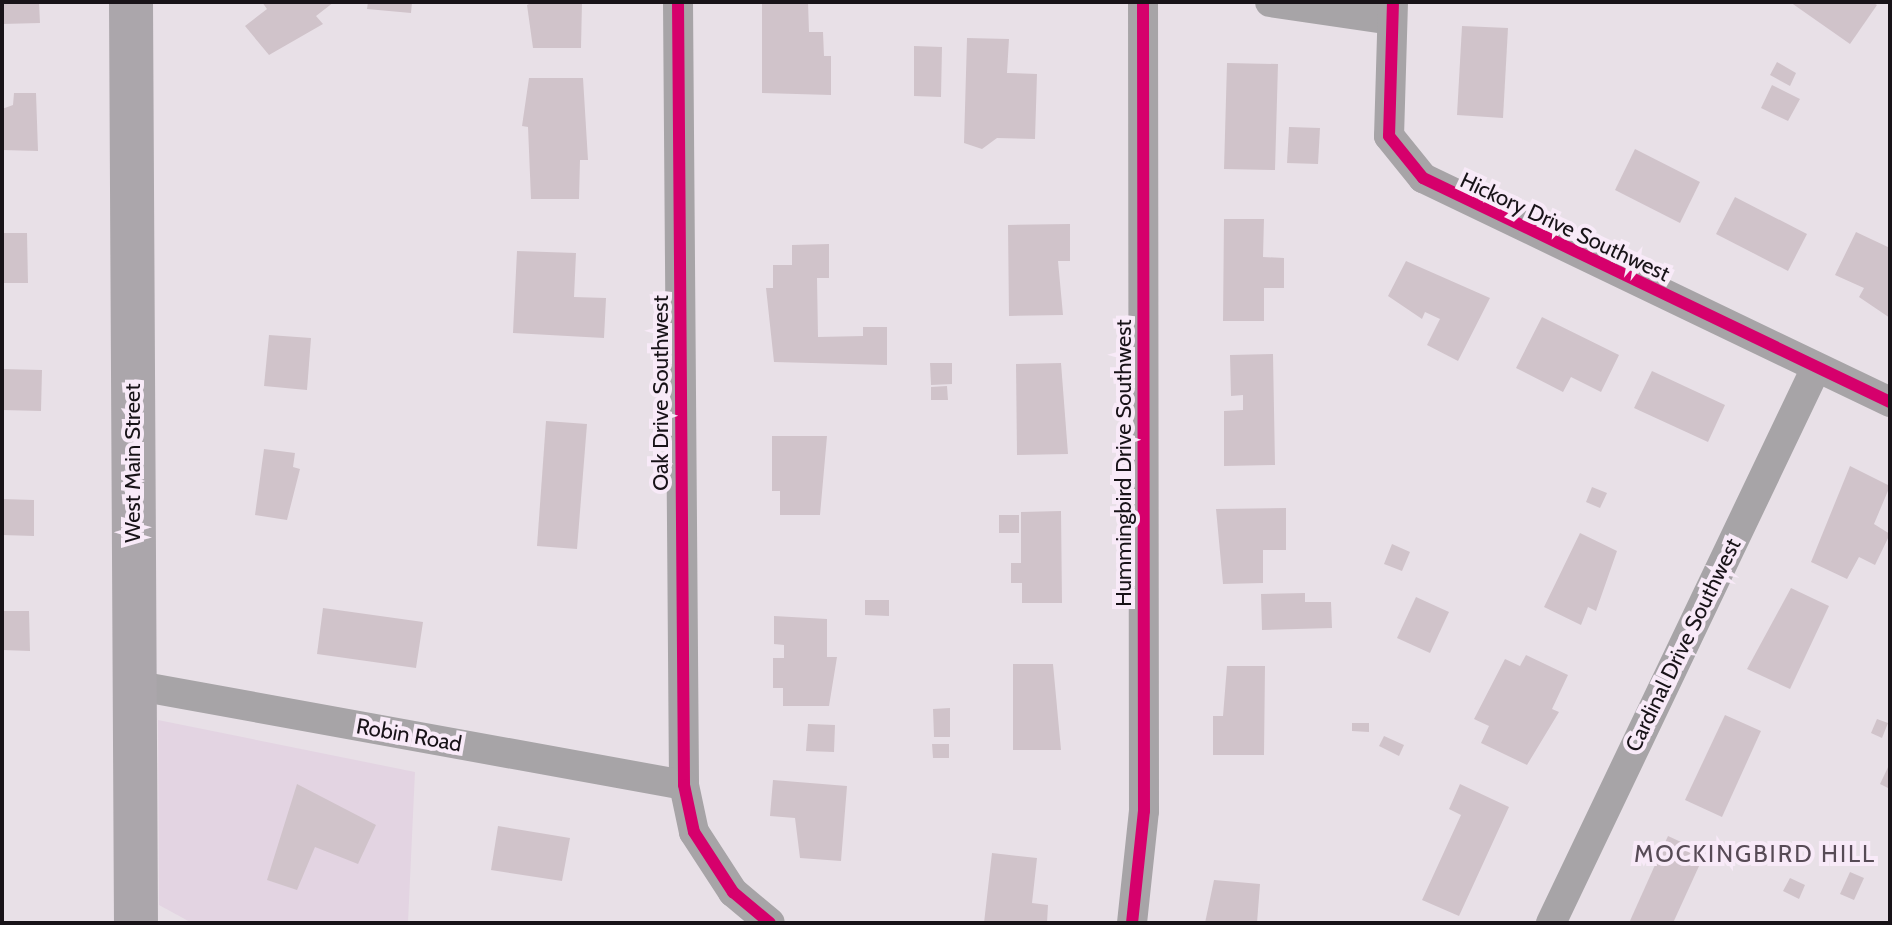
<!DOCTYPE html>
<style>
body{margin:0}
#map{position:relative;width:1892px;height:925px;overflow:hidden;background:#e8e0e7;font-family:Cabin,sans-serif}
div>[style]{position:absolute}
.built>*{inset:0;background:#e3d4e2}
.building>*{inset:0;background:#d0c3ca}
.minor>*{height:30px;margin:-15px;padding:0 15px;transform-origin:15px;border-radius:15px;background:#a7a4a7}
.primary>*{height:44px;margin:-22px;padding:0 22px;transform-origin:22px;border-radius:22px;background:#aba6ab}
.cycleway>*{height:12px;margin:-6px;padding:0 6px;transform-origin:6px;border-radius:6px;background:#d6006c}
span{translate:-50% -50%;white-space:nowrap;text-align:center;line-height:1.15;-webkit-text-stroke:8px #f8eaf8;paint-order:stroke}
.street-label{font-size:22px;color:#181318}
.neighbourhood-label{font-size:24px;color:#574b56;letter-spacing:2px}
.frame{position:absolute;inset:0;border:4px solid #181318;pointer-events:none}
</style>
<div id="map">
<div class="built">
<i style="clip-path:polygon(158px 720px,415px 772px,408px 923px,192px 923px,159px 905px)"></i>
</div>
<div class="building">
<i style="clip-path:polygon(2px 2px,39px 2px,40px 23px,2px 24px)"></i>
<i style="clip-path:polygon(262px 2px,334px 2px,316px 16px,323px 24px,269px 55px,245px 26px,267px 9px)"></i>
<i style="clip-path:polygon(368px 2px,412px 2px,411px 13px,367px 9px)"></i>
<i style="clip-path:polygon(533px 2px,582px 2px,581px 48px,533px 48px,527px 5px)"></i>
<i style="clip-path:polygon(762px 2px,808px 2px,809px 32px,823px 32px,824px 56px,831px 56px,831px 95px,762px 93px)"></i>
<i style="clip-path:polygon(1790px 2px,1872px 2px,1877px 5px,1850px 44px)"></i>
<i style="clip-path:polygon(1462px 26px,1508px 28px,1503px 118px,1457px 115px)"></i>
<i style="clip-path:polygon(967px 38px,1009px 39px,1007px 73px,1037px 74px,1035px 139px,997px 138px,982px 149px,964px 143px)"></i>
<i style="clip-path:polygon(914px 46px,942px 47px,941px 97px,914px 96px)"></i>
<i style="clip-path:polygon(1777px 62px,1796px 73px,1790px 86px,1770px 75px)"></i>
<i style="clip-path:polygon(1227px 63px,1278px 64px,1275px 170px,1224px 169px)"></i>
<i style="clip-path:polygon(529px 78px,583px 78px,588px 160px,580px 160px,579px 199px,531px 199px,528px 127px,522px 126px)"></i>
<i style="clip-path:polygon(1772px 85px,1800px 99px,1788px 121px,1761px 108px)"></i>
<i style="clip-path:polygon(14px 93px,36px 93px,38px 151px,2px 150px,2px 109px,13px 105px)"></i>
<i style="clip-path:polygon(1289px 127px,1320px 128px,1318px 164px,1287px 163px)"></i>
<i style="clip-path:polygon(1635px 149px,1700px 182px,1680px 223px,1615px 190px)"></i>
<i style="clip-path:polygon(1735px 197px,1807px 234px,1788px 271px,1716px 234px)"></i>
<i style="clip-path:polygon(1224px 219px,1264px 219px,1263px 257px,1284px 258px,1284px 288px,1264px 288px,1264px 321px,1223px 321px)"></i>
<i style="clip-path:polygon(1070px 224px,1070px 261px,1058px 261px,1063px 315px,1009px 316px,1008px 225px)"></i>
<i style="clip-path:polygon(1856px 232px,1890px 248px,1890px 318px,1859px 297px,1864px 288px,1835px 275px)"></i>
<i style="clip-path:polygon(2px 233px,27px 233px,28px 283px,2px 283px)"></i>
<i style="clip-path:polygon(829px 244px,829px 278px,817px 278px,818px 337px,863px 336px,863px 327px,887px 327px,887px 365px,774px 362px,766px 288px,773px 288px,773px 265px,792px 265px,792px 245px)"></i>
<i style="clip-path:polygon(517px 251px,576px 253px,574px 297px,606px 298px,604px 338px,513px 333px)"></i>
<i style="clip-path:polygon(1406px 261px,1490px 298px,1458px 361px,1427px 345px,1440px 319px,1425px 312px,1422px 319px,1388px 296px)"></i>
<i style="clip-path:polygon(1542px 317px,1619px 355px,1601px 392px,1571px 377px,1563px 392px,1516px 368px)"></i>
<i style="clip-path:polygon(269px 335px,311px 338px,307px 390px,264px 386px)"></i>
<i style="clip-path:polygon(1273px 354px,1275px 465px,1224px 466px,1224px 411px,1243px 410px,1243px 395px,1231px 396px,1230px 355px)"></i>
<i style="clip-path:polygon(930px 363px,952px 363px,952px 384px,931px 385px)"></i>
<i style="clip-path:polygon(1061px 363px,1068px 454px,1017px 455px,1016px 364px)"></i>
<i style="clip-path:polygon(2px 369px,42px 370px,41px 411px,2px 410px)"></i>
<i style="clip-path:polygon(1652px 371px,1725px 405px,1708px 442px,1634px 408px)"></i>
<i style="clip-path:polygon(947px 386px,948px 400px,931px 400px,931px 387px)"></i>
<i style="clip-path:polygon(546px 421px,587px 424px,577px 549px,537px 546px)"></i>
<i style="clip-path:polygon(772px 436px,827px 436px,820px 515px,780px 515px,780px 491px,772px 491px)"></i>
<i style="clip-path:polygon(264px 449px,295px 453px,293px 467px,300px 469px,287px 520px,255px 515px)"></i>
<i style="clip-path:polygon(1850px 466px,1890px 486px,1874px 524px,1890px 534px,1875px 565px,1859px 557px,1847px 579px,1811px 562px)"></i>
<i style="clip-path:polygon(1592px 487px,1607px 493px,1600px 508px,1586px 502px)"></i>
<i style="clip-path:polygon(2px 499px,34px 500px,34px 536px,2px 535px)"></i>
<i style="clip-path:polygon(1286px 508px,1286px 550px,1263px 550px,1263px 583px,1223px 584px,1216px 509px)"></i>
<i style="clip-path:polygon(1061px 511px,1062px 603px,1022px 603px,1022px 583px,1011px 583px,1011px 563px,1021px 563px,1021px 512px)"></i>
<i style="clip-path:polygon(999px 515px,1019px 515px,1019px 533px,999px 533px)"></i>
<i style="clip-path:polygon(1580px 533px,1617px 551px,1596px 611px,1588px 607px,1581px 625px,1544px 607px)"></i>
<i style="clip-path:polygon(1392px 544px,1410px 552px,1402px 571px,1384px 564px)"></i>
<i style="clip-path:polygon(1791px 588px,1829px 606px,1790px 689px,1747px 669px)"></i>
<i style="clip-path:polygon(1305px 593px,1305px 602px,1331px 602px,1332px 628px,1262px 630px,1261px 594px)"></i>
<i style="clip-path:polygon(1416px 597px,1449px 612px,1430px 653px,1397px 638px)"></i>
<i style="clip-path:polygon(865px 600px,889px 600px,889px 616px,865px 615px)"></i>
<i style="clip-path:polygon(323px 608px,423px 622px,416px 668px,317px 654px)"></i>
<i style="clip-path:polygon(2px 611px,29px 611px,30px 651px,2px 650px)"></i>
<i style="clip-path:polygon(774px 616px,827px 619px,827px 657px,837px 657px,829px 706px,783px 706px,783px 688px,773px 688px,773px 658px,784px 658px,784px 645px,774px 644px)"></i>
<i style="clip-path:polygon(1526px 655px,1568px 675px,1552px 709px,1559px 712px,1527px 765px,1481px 743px,1489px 726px,1474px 719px,1505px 659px,1520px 666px)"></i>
<i style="clip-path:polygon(1013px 664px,1053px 664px,1061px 750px,1013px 750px)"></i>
<i style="clip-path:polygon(1227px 666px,1265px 666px,1264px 755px,1213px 755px,1213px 716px,1223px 716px)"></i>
<i style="clip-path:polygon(950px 708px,950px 737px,934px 737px,933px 709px)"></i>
<i style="clip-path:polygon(1725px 715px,1761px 731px,1722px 817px,1685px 800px)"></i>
<i style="clip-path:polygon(1877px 719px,1888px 723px,1882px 738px,1871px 733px)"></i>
<i style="clip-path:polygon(1352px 723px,1369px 723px,1369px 732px,1352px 731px)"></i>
<i style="clip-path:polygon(808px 724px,835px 725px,834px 752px,806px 751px)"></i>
<i style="clip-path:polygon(1384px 736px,1404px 745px,1399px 756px,1379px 746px)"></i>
<i style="clip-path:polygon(932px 744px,949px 744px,949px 758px,933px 758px)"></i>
<i style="clip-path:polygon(1890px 763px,1890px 789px,1880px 784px)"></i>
<i style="clip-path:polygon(773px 780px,847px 786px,841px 861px,800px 858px,795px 818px,770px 816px)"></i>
<i style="clip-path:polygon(297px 784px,376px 825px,358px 864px,315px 847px,297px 890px,267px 880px)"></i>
<i style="clip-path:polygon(1460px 784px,1509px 807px,1459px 916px,1422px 900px,1461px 815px,1449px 809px)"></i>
<i style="clip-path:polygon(498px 826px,570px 838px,562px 881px,491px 870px)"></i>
<i style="clip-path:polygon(1668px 836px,1705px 853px,1673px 923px,1629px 923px)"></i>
<i style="clip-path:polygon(992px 853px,1037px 858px,1032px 903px,1048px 905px,1047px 923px,984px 923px)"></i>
<i style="clip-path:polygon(1850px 872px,1864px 878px,1854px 900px,1840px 894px)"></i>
<i style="clip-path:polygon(1790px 878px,1805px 885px,1799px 899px,1783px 891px)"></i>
<i style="clip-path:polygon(1214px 880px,1260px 884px,1257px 923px,1205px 923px)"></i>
</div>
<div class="minor">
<i style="left:678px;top:2px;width:783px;rotate:89.56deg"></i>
<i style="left:684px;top:785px;width:48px;rotate:78deg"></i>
<i style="left:694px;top:832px;width:72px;rotate:57deg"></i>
<i style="left:733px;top:892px;width:48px;rotate:40deg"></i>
<i style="left:1270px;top:2px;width:123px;rotate:8.4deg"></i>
<i style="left:1393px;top:2px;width:134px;rotate:91.7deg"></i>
<i style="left:1389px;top:136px;width:54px;rotate:51deg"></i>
<i style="left:1423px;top:178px;width:518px;rotate:25.63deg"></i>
<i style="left:133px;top:685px;width:560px;rotate:10.29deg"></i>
<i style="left:1132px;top:923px;width:113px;rotate:-83.9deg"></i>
<i style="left:1144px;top:811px;width:809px;rotate:-90.07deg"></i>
<i style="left:1551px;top:923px;width:615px;rotate:-64.48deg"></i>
</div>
<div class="primary">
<i style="left:131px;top:2px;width:921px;rotate:89.69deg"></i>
</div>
<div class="cycleway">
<i style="left:678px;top:2px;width:783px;rotate:89.56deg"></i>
<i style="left:684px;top:785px;width:48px;rotate:78deg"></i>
<i style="left:694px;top:832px;width:72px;rotate:57deg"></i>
<i style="left:733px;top:892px;width:48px;rotate:40deg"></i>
<i style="left:1393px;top:2px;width:134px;rotate:91.7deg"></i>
<i style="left:1389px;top:136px;width:54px;rotate:51deg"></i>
<i style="left:1423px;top:178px;width:518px;rotate:25.63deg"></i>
<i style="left:1132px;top:923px;width:113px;rotate:-83.9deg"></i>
<i style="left:1144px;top:811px;width:809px;rotate:-90.07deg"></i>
</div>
<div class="street-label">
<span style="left:1565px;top:227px;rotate:25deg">Hickory Drive Southwest</span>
<span style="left:661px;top:393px;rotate:-90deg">Oak Drive Southwest</span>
<span style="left:133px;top:463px;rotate:-90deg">West Main Street</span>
<span style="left:1124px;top:463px;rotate:-90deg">Hummingbird Drive Southwest</span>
<span style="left:1683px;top:645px;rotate:-64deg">Cardinal Drive Southwest</span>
<span style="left:409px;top:735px;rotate:10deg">Robin Road</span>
</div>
<div class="neighbourhood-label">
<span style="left:1755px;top:854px">MOCKINGBIRD HILL</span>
</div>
<div class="frame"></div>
</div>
